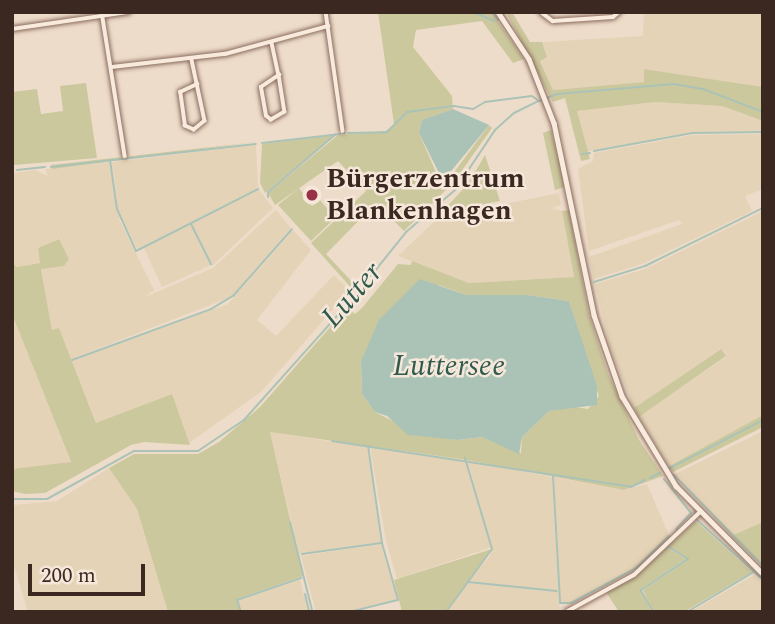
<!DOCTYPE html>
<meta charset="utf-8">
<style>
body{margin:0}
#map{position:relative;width:775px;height:624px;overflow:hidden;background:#eedcca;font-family:Spectral,serif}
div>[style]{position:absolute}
.farmland>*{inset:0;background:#e4d3b7}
.green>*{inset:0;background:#ccc89d}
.water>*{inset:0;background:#aac3b6}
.stream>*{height:2px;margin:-1px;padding:0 1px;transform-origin:1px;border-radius:1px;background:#aac3b6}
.roads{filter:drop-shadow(0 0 2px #8a6c5e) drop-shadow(0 0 2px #8a6c5e)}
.street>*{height:3.5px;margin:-1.75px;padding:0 1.75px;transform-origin:1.75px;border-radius:1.75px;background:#f8ebdd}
.secondary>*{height:4.5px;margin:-2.25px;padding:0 2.25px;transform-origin:2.25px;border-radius:2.25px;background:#f8ebdd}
.dots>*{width:19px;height:19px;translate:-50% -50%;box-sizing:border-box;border:4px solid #f5e7d9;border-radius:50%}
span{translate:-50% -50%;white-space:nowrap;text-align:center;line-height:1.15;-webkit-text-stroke:5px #f5e7d9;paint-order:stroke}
.poi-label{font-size:28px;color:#3b2821;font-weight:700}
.left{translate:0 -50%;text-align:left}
.water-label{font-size:30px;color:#315a4f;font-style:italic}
.frame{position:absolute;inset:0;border:14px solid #3b2821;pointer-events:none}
.scale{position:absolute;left:28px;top:564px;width:117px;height:32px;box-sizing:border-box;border:4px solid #3b2821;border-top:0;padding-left:9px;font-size:21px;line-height:24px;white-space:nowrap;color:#3b2821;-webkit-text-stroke:5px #f5e7d9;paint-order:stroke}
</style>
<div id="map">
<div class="farmland">
<i style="clip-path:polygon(644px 12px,763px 12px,763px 87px,644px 69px,644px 82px,553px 90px,540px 60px,547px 57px,542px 42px,643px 36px)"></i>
<i style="clip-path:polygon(655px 102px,722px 106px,763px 121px,763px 131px,692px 132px,585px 152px,576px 111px)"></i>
<i style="clip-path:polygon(763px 134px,763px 189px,745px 196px,752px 211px,642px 264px,594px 279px,589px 257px,682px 224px,679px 220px,589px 251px,578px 169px,593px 161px,594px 153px,692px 135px)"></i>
<i style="clip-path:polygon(256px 145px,258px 188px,137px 249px,118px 209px,112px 162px)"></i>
<i style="clip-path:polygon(109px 162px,120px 221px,154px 290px,145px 297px,213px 268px,276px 210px,291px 228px,231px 297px,71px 359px,59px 328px,52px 330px,41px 268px,63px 266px,69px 259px,58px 239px,38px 248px,40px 263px,17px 267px,12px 262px,13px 173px,35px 170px,47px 176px,46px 169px)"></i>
<i style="clip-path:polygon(259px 190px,273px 208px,213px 265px,191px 223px)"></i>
<i style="clip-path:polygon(559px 193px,561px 205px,552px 208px,562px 211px,574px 277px,469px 283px,398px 256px,439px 217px)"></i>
<i style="clip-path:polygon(763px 211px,763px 415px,669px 466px,639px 417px,726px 357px,720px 349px,634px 408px,610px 347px,595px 284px,645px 269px)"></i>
<i style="clip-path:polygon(190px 224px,211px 265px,162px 287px,144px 248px)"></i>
<i style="clip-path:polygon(293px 230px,311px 250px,257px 320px,276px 336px,334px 275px,347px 288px,346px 294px,262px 391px,189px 443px,171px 394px,97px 424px,72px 361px,228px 304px)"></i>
<i style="clip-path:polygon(12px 314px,33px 367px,71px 463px,12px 469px)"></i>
<i style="clip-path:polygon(763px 431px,763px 522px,731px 536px,675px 474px)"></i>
<i style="clip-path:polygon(270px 432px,367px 447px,381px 542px,299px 554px)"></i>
<i style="clip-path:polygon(370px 447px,465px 460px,486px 526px,467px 460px,552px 477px,559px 600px,554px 477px,624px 490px,647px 484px,669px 535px,636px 567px,571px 603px,559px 602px,560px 612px,446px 612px,468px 583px,544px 590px,468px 581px,490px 556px,492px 547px,397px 579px,386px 541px)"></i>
<i style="clip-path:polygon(109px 468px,137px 509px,168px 612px,28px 612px,12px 559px,13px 505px,57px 501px)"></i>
<i style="clip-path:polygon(381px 544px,397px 599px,345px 612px,316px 612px,301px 556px)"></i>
<i style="clip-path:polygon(754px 575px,763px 583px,763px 612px,690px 612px)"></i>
<i style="clip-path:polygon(300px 579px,308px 612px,242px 612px,238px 601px)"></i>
</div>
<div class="green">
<i style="clip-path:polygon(378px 12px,491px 12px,524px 59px,513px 63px,482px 21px,416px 30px,413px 47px,452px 96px,453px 109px,422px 120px,419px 133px,438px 177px,452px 175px,489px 125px,492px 128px,453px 183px,404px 231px,376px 203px,326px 254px,357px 287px,354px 291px,311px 243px,366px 191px,338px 161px,275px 205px,268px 193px,338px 135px,386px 131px,394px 124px)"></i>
<i style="clip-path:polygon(506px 12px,512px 12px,530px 42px,542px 42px,547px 57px,540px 61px,553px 90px,644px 82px,644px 69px,763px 87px,763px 121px,722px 106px,655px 102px,577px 111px,590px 159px,581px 161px,565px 98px,553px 102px)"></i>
<i style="clip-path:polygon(86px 83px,97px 158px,14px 165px,12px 92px,37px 89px,41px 114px,63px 111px,60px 86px)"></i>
<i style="clip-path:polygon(551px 130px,565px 187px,555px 190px,543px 133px)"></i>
<i style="clip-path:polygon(335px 135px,265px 193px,260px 183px,262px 144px)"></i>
<i style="clip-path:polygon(256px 142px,52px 169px,51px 165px)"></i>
<i style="clip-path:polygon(485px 155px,500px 201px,441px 213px,468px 184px)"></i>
<i style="clip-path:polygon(299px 188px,312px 206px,320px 200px,335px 218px,311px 241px,278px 205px)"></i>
<i style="clip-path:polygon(evenodd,569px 210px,589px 315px,608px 374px,639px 440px,663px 476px,624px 490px,467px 460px,270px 432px,303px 576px,237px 599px,240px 612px,168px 612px,137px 509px,109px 468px,134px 454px,198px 454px,219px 442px,260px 407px,347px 308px,355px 314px,362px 308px,398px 264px,411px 265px,412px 261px,469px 283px,574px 277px,562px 211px,569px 210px,439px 285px,466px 295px,527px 295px,569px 301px,599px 396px,588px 409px,568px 406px,549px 411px,522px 437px,521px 453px,482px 437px,458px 440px,420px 435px,375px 412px,362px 394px,361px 362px,439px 285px)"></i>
<i style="clip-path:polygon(59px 239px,69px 259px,64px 266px,41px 269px,52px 330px,59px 328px,96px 423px,172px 394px,190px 445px,144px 442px,131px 445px,45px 493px,25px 494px,12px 491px,12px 469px,71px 462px,12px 314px,12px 262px,17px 267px,40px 263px,38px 248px)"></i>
<i style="clip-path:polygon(721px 349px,726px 356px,639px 417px,634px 408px)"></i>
<i style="clip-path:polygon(763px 415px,763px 427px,673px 472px,669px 466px)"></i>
<i style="clip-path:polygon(696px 521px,752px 572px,684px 612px,653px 612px,643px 590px,688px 560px,668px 546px)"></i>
<i style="clip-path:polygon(763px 522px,763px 565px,731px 536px)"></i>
<i style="clip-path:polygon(667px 547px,686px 559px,641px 589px,651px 612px,619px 612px,606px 592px,644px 569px)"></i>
<i style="clip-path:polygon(492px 549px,445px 612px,402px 612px,394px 580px)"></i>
</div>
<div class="water">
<i style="clip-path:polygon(453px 109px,489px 125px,443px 181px,419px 133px,422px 120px)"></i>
<i style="clip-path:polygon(420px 279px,466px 295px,527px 295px,569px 301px,597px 386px,597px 405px,549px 411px,522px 437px,519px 454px,482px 437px,458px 440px,408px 435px,387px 416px,375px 412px,362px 394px,361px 361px,379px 320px)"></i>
</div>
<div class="stream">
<i style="left:473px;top:12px;width:23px;rotate:23deg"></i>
<i style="left:492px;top:12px;width:10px;rotate:53deg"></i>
<i style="left:343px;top:133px;width:2px"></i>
<i style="left:348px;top:133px;width:39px;rotate:-1deg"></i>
<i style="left:387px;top:132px;width:28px;rotate:-45deg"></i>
<i style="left:407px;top:112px;width:47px;rotate:-7.3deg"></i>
<i style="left:454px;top:106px;width:19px;rotate:9deg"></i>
<i style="left:473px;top:109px;width:14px;rotate:-30deg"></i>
<i style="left:485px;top:102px;width:47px;rotate:-7.3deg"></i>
<i style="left:532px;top:96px;width:9px;rotate:36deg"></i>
<i style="left:262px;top:143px;width:79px;rotate:-6.6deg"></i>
<i style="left:594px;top:151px;width:100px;rotate:-10.4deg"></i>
<i style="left:692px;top:133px;width:71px;rotate:-0.8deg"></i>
<i style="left:582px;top:154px;width:8px;rotate:-7deg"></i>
<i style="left:110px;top:160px;width:49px;rotate:81.9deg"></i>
<i style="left:117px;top:209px;width:46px;rotate:65.7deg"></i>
<i style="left:136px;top:251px;width:137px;rotate:-26.9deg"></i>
<i style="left:51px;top:167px;width:206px;rotate:-6.4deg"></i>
<i style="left:17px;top:170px;width:28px;rotate:-6deg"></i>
<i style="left:268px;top:197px;width:5px;rotate:-90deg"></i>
<i style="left:268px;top:192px;width:89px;rotate:-40.5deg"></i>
<i style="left:191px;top:224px;width:45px;rotate:63.4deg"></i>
<i style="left:594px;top:282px;width:53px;rotate:-17.4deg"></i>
<i style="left:645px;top:266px;width:131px;rotate:-26.2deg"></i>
<i style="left:350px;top:302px;width:90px;rotate:-51.3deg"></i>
<i style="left:406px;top:232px;width:65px;rotate:-40.6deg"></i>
<i style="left:455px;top:190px;width:72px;rotate:-56.3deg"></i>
<i style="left:495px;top:130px;width:25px;rotate:-42deg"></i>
<i style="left:514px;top:113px;width:28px;rotate:-26deg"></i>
<i style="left:539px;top:101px;width:19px;rotate:-21deg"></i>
<i style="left:557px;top:94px;width:117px;rotate:-4.9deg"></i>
<i style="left:674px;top:84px;width:29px;rotate:10deg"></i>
<i style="left:703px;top:89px;width:64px;rotate:21deg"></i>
<i style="left:72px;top:360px;width:148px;rotate:-20.1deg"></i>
<i style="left:211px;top:309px;width:26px;rotate:-31deg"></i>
<i style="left:233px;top:296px;width:89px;rotate:-48.6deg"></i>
<i style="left:332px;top:441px;width:303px;rotate:8.7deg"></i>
<i style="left:631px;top:487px;width:16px;rotate:-27deg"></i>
<i style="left:670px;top:468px;width:105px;rotate:-27.3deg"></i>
<i style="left:674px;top:475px;width:127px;rotate:45.6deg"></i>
<i style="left:553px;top:476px;width:127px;rotate:86.8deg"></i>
<i style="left:560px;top:603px;width:11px"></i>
<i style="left:571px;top:603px;width:74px;rotate:-28.3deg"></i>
<i style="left:636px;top:568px;width:46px;rotate:-44.1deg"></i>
<i style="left:650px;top:478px;width:11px;rotate:-27deg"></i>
<i style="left:664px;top:479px;width:43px;rotate:51.5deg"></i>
<i style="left:691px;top:513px;width:22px;rotate:133deg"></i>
<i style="left:12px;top:499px;width:35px"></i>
<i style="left:47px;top:499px;width:99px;rotate:-28.9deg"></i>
<i style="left:134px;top:451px;width:64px"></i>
<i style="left:198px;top:451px;width:55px;rotate:-34deg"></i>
<i style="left:244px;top:420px;width:153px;rotate:-48.2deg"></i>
<i style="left:696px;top:519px;width:91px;rotate:42.3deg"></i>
<i style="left:290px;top:522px;width:91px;rotate:76deg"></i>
<i style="left:302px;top:554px;width:80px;rotate:-7.9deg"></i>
<i style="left:468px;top:582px;width:89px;rotate:5.8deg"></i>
<i style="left:305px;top:594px;width:18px;rotate:77deg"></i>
<i style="left:573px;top:610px;width:2px;rotate:90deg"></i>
<i style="left:241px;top:612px;width:13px;rotate:-108deg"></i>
<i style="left:237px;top:600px;width:68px;rotate:-19deg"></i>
<i style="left:349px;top:612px;width:50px;rotate:-13.8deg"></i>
<i style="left:398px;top:600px;width:59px;rotate:-105.7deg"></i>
<i style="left:382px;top:543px;width:98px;rotate:-98.2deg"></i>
<i style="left:446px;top:612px;width:78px;rotate:-53.9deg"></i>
<i style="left:492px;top:549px;width:95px;rotate:-106.5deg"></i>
<i style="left:653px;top:612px;width:25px;rotate:-119deg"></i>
<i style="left:641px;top:590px;width:56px;rotate:-33.4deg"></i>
<i style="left:688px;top:559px;width:25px;rotate:-148deg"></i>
<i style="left:687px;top:612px;width:76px;rotate:-31deg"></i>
</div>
<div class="roads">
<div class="street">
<i style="left:102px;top:12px;width:146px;rotate:80.9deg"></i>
<i style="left:326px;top:12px;width:120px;rotate:81.9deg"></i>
<i style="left:541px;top:12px;width:15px;rotate:37deg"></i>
<i style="left:553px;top:21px;width:60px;rotate:-3.8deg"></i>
<i style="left:613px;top:17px;width:8px;rotate:-40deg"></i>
<i style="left:12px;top:29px;width:118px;rotate:-8.3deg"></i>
<i style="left:272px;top:43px;width:33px;rotate:78deg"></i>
<i style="left:279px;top:75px;width:37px;rotate:81deg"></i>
<i style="left:285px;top:112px;width:16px;rotate:150deg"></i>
<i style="left:271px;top:120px;width:6px;rotate:-141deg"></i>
<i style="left:266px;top:116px;width:29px;rotate:-100deg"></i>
<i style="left:261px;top:87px;width:22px;rotate:-34deg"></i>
<i style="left:192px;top:60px;width:62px;rotate:78deg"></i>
<i style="left:205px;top:121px;width:14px;rotate:141deg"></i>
<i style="left:194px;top:130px;width:10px;rotate:-156deg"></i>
<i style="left:185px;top:126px;width:34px;rotate:-98deg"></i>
<i style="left:180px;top:92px;width:19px;rotate:-25deg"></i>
<i style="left:112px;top:67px;width:114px;rotate:-6.6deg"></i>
<i style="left:225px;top:54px;width:107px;rotate:-15.2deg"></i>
<i style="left:566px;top:612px;width:77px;rotate:-28.6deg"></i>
<i style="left:634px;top:575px;width:90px;rotate:-43.6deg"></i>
</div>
<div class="secondary">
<i style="left:498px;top:12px;width:56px;rotate:56.6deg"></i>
<i style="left:529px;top:59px;width:69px;rotate:68.7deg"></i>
<i style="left:554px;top:123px;width:196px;rotate:78.2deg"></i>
<i style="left:594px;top:315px;width:86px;rotate:70.9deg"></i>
<i style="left:622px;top:396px;width:105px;rotate:59deg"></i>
<i style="left:676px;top:486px;width:124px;rotate:45.3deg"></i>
</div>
</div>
<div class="dots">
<i style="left:312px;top:195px;background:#983046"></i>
</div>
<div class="poi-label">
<span class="left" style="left:326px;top:195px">Bürgerzentrum<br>Blankenhagen</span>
</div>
<div class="water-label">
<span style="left:352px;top:295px;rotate:-49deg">Lutter</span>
<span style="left:449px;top:366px">Luttersee</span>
</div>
<div class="frame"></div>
<div class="scale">200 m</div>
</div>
